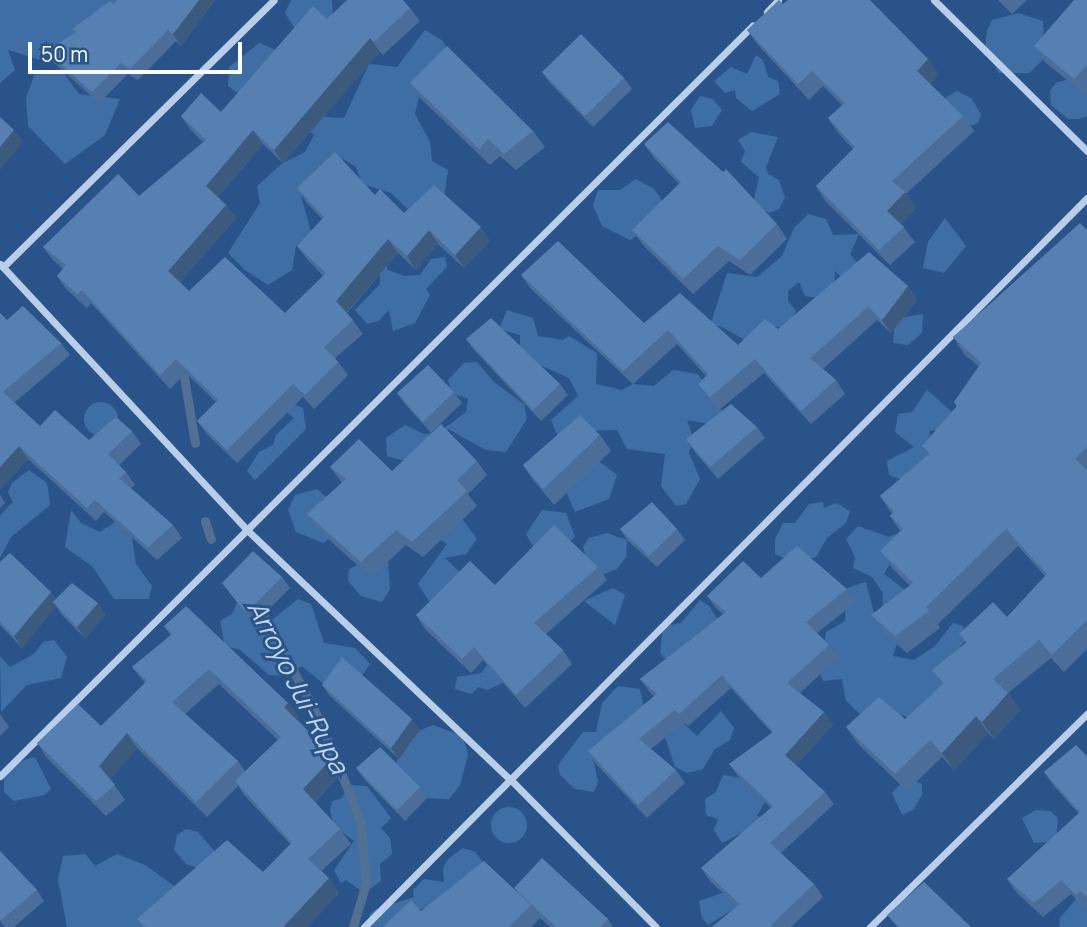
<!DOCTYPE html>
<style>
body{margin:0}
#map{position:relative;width:1087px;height:927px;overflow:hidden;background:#2a5489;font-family:Manrope,sans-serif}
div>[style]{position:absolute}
.green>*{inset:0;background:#3f6ea5}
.round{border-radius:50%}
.stream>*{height:9px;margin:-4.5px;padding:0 4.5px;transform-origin:4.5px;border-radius:4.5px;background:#526f94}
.minor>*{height:7px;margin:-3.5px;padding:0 3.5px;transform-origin:3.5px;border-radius:3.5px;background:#b8cee9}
.wall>*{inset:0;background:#4a6e99}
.shaded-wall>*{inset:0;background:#3c5a7d}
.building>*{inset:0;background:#5680b2}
span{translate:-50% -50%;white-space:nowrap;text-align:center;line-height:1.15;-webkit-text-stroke:6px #2a5489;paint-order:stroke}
.water-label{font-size:26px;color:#c3d8f0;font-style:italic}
.scale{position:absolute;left:28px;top:42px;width:214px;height:32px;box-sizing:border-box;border:4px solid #fff;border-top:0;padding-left:9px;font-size:21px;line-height:24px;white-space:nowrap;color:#fff;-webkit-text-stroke:5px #2a5489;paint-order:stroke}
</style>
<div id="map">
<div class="green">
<i style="clip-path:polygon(0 0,123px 0,41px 60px,8px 50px,15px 70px,0 83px)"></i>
<i style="clip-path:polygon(291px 0,332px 0,334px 31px,295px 29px,285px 13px)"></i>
<i style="clip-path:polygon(1018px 13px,1043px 21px,1044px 59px,1029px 73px,999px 73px,985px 50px,987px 31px,992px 20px)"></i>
<i style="clip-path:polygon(425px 30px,443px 41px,448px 51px,422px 83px,415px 114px,430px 142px,432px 161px,448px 170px,444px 198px,409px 210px,391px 193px,362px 184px,356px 167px,343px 159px,330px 165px,301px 196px,313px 239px,296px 246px,292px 270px,268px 285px,245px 270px,228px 253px,260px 203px,257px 186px,283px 163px,305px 152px,314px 135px,298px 122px,303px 106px,326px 117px,344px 118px,369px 64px,397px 67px)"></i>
<i style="clip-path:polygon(259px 43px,274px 49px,276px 80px,243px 97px,228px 86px,229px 67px)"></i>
<i style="clip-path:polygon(756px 55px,763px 60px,768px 77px,778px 81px,780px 94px,752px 111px,736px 98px,735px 90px,725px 93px,714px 81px,731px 67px,747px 74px)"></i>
<i style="clip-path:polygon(61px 69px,79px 94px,120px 99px,105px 135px,65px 164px,28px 126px,26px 98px,35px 73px)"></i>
<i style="clip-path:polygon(1071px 78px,1087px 84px,1087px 116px,1079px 119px,1068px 119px,1051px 105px,1050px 91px,1056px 83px)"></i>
<i style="clip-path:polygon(957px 91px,971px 98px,981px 114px,978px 123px,961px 129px,942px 100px)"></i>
<i style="clip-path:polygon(700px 96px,713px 99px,722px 110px,712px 126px,695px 128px,691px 110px)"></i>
<i style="clip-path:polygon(751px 132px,778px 137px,766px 167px,768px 174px,779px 180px,785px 197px,779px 209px,769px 213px,753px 203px,759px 177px,741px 162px,745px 151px,738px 140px)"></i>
<i style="clip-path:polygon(636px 179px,654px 189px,663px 202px,644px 232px,630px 240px,602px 226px,593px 205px,598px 190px,620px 190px)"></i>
<i style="clip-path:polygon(808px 214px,826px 219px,833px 235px,859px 234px,850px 254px,860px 266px,841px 277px,835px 271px,834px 300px,805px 296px,799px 282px,788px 291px,788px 301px,796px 311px,790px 328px,769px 326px,747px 341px,720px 326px,710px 326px,727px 273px,757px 277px,782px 256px,794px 228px)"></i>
<i style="clip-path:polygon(945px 218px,966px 246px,944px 273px,923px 268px,928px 242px)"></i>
<i style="clip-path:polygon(385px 257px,388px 270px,405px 276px,420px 275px,431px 259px,445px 257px,447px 267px,426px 289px,430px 295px,415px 323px,393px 331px,389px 310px,378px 321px,367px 324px,355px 310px,380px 284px,380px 275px,363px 263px)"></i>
<i style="clip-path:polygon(507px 310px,533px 318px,538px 336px,563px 340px,569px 336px,597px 353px,596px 384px,622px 390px,633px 384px,654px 386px,673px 370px,698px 374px,723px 412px,710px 424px,687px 420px,693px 438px,689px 453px,700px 479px,686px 504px,676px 506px,661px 486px,665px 454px,627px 449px,617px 430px,582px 431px,559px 439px,551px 420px,578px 396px,569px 378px,533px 362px,520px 346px,520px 335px,499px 329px)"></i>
<i style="clip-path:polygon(923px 314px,922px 333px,908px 345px,893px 343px,895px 319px)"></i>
<i style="clip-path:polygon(477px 362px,494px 382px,524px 404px,527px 419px,506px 452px,486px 450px,448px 429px,445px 445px,408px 462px,387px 456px,386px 438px,405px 425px,424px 434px,438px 433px,466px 412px,468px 399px,452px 393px,448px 380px,464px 363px)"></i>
<i style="clip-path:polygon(927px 390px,952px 412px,943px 429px,930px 431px,928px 455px,900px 479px,889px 475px,887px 461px,914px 447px,895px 432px,898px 414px,912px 412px)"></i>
<i style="clip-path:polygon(286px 401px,303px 408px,306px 429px,255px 480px,247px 471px,259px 452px,273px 445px,276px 435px,294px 418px,279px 406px)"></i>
<i class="round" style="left:84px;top:402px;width:34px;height:34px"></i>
<i style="clip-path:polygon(570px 460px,600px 462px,617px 475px,609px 499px,575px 512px,561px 481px)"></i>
<i style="clip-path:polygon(29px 470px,47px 483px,50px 505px,11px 537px,0 558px,0 515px,13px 502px,8px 492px,12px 483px)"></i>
<i style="clip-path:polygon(317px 489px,333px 503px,336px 533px,323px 543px,296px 532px,288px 510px,295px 495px)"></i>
<i style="clip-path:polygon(823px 502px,824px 508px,836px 503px,850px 511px,846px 523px,827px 538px,816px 557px,793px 562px,775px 554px,775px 539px,783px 523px,795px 523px,809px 504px)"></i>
<i style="clip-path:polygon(71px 510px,81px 523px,100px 532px,121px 518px,137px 529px,132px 538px,136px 564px,152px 586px,149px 599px,114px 599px,93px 567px,65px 547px)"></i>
<i style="clip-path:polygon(542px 510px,566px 513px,575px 537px,560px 549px,537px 553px,526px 534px)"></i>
<i style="clip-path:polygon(450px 517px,463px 520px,477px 539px,466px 554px,445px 558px,461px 573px,443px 598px,429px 601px,418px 584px,447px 544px,425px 530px)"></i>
<i style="clip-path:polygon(858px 526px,889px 537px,911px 527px,884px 574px,913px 596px,893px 656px,914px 660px,935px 646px,953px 623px,963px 626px,966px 640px,948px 661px,944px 687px,924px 723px,888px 710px,880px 723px,860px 714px,846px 701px,842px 679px,823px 681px,815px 660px,824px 647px,826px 632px,845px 621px,847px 588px,866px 582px,874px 613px,882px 619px,883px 593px,872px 577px,853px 568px,855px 557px,846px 539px)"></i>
<i style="clip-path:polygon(607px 533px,627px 540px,626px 557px,617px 569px,602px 575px,587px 562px,583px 547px,589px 538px)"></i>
<i style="clip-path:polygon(370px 559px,388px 561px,390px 589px,382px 602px,361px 596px,348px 581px,349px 569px)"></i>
<i style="clip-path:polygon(613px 588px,625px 595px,615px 625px,584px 601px)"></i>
<i style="clip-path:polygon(298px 599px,311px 604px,324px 643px,355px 648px,370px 664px,361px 677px,325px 685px,302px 666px,285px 676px,269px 675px,239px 649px,225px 647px,220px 621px,232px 614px,237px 602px,263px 627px)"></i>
<i style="clip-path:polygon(700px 600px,710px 607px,720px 624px,678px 658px,664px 658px,660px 653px,663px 626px,681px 623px)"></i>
<i style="clip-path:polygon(54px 640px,67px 657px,61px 678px,27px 685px,1px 712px,0 656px,10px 667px,34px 654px,43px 642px)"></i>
<i style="clip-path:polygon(497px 653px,509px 675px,503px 683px,487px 690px,479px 687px,471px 694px,455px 689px,457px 677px,481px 673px)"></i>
<i style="clip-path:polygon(618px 686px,640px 689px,643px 704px,650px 706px,659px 700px,697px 736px,721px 711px,734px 728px,730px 740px,714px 750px,703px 769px,687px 773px,675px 767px,665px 737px,593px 758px,598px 782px,594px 792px,575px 789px,560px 775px,558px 765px,583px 732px,596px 732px,602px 703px)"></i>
<i style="clip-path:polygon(433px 725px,463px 736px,468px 755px,460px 785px,449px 799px,427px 798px,395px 766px,406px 736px)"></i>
<i style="clip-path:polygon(35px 757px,51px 789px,44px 795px,14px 801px,4px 792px,4px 777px,13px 763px)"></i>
<i style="clip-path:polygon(723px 775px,753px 780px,765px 802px,757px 816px,762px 818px,759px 824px,722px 843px,714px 830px,718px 819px,706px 815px,705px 799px,716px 792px)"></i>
<i style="clip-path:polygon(907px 777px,922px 784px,922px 795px,913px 810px,902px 815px,892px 793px)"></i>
<i style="clip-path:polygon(349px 785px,367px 786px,391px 818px,381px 828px,390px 838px,392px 854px,380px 864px,381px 881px,364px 893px,346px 880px,341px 883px,334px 870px,354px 841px,334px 826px,330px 811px,332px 801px,342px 798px)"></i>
<i class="round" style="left:491px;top:807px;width:36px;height:36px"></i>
<i style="clip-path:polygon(1036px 810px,1050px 811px,1058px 818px,1056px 841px,1034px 843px,1022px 818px)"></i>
<i style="clip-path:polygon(186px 829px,198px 832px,215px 852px,197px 868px,186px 864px,174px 850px,177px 835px)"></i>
<i style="clip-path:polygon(463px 848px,475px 852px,483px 862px,428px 909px,417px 909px,403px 927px,368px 927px,370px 914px,376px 909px,414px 897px,413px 890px,424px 879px,444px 882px,443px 868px,448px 859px)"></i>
<i style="clip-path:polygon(85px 854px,95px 866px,117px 854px,145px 865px,177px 888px,154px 927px,67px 927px,58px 880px,63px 856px)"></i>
<i style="clip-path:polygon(723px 893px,737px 899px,738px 906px,708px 925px,702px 918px,699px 901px)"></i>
<i style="clip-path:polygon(1076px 899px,1087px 907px,1087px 927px,1059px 927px,1060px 918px)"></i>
</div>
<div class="stream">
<i style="left:182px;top:365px;width:79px;rotate:80.5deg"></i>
<i style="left:205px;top:521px;width:19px;rotate:72deg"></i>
<i style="left:258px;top:605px;width:134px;rotate:61.9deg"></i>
<i style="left:321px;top:723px;width:105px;rotate:68.1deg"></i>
<i style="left:360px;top:820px;width:63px;rotate:84.6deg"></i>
<i style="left:366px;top:883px;width:46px;rotate:106.5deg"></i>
</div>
<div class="minor">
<i style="left:934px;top:0;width:215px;rotate:44.6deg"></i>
<i style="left:767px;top:12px;width:16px;rotate:-47deg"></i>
<i style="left:0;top:264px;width:360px;rotate:47.1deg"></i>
<i style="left:245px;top:528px;width:366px;rotate:43.5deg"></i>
<i style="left:511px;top:780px;width:206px;rotate:45.4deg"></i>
<i style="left:3px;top:267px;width:380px;rotate:-44.6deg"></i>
<i style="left:0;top:776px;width:1063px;rotate:-44.92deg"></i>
<i style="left:364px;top:927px;width:1027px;rotate:-45.24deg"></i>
<i style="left:870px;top:927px;width:304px;rotate:-44.5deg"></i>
</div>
<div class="wall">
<i style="clip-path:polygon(117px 0,215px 0,181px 46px,176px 41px,138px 80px,128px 74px,99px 103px,54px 63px,46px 51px,75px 33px,72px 29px,114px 4px)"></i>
<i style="clip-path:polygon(998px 0,1027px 0,1012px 14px)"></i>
<i style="clip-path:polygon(1087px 0,1087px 93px,1085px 95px,1045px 62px,1034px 46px)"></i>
<i style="clip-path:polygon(783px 4px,939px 74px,930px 84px,963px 116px,974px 131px,906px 194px,916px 208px,901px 224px,915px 242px,890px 265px,826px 202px,816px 186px,853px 149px,839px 134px,828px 118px,842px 105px,823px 86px,809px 100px,758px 45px,747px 30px)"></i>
<i style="clip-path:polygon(410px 8px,420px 21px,383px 55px,380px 52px,283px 163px,263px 144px,218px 197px,226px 205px,236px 218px,180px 282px,189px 291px,285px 313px,323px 276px,307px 259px,297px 246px,322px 219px,306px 202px,297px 188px,375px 195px,404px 213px,490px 241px,464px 268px,438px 244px,416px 270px,398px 253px,347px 313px,363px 334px,335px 358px,348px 375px,314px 409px,303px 397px,237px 463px,207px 434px,197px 421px,216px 402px,186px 373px,170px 389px,91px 303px,87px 308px,66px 289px,57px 276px,63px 269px,53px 260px,43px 247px,139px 196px,203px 142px,190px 129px,181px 116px,221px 112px,327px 19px)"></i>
<i style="clip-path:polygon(542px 72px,624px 78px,632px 89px,593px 127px,550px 83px)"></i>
<i style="clip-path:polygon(410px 83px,533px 131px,545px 147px,516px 170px,500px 156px,490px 165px,421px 99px)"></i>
<i style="clip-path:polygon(644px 144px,777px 224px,787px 239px,750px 275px,729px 261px,693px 294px,643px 245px,632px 230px,679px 184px,655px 159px)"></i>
<i style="clip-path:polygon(1087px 230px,1087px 649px,1064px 672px,1051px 658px,1008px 693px,1020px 710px,994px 739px,988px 733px,954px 770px,942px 757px,907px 791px,858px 744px,846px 727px,905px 719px,942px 684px,932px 670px,966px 643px,959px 634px,1007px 617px,1045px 576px,1018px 546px,938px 624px,940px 628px,907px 653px,883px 632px,871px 615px,910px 586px,892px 568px,880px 551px,900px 531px,890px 516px,892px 514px,880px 496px,928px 455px,922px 446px,957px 407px,954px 402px,979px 367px,964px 354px,953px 337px)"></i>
<i style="clip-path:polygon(521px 275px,644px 323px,738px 345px,778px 329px,908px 286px,917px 300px,891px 333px,877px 320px,823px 369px,836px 380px,845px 394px,811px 424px,764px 373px,719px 410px,708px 397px,698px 384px,706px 376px,677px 344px,633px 384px,531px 289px)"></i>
<i style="clip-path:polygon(0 313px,7px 320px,61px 343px,70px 355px,14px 403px,40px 426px,89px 440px,132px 431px,141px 444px,119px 465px,126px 472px,135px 485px,131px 488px,173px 525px,182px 538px,157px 560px,104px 512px,96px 521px,28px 459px,0 489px)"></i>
<i style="clip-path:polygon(466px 339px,560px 384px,568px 395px,541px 421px,474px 350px)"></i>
<i style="clip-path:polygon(454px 392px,462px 403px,431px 433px,405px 404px,397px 393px)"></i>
<i style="clip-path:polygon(757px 427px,765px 438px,718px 479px,694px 451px,686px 439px)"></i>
<i style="clip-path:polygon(600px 435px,611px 451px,554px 505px,534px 481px,523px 465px)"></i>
<i style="clip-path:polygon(477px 461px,487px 475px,468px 494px,477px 506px,423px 557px,406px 545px,371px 577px,317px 529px,307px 514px,342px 483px,330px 467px,392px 471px)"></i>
<i style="clip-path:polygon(0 495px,5px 503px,0 508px)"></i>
<i style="clip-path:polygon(620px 529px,677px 529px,685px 540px,657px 567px,627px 540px)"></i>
<i style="clip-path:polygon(0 562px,56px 600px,98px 603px,105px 615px,85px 638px,61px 614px,56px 606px,22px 648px,0 625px)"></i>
<i style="clip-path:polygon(598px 567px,607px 580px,546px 634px,563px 650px,572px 664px,525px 708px,483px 660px,471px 673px,425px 629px,416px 615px,495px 585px)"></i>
<i style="clip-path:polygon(282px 577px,290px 588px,254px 624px,222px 583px)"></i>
<i style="clip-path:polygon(761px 578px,847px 589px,856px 602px,817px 633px,829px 645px,838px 658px,800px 693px,824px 712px,833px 725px,796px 765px,825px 792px,834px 804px,781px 853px,814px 884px,823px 897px,791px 927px,712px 927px,737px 906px,710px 881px,701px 868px,771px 808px,738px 776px,729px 764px,772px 733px,731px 688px,688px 726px,684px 723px,651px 749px,676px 770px,685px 783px,647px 818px,596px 764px,588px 751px,654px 696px,649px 691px,640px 679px,723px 614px,716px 608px,707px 596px)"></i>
<i style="clip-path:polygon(evenodd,164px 626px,288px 703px,299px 717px,297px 719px,333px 757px,343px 771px,315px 802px,340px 829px,351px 844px,321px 871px,339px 893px,307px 927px,143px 927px,137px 919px,263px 872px,290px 844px,245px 796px,238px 786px,207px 817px,137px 748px,110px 779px,125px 800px,106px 816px,47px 758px,37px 743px,101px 726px,145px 683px,132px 667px,171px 636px,164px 626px,219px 684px,278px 740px,245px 771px,238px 761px,185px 714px,219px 684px)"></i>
<i style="clip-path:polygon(322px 685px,420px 730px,399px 759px,330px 696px)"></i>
<i style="clip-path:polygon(0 714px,9px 727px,0 736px)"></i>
<i style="clip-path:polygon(1087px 756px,1087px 908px,1086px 909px,1071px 894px,1043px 917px,1017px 893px,1007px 879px,1079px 814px,1054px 786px,1044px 772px)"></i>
<i style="clip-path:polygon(356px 768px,420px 787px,427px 798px,405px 821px,364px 779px)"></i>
<i style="clip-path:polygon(0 851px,37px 890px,44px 901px,14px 927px,5px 927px,0 921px)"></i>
<i style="clip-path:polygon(516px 891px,608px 919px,613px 927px,550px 927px,540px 918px,531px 927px,383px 927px)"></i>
</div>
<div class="shaded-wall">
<i style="clip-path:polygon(199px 0,215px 0,181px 46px,173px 34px)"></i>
<i style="clip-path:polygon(370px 38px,380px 52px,283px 163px,274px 150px)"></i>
<i style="clip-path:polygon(928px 59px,939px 74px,928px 87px,917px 71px)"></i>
<i style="clip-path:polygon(14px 130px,23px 142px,0 170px,0 147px)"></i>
<i style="clip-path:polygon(253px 130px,263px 144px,216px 199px,206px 186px)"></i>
<i style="clip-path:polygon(905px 192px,916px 208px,898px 227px,887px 211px)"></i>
<i style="clip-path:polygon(226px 205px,236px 218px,178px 285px,168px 271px)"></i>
<i style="clip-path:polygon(481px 227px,490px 241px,464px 268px,455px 255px)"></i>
<i style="clip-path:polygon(429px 230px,438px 244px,416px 270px,407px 256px)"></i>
<i style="clip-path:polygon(388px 239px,398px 253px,345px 314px,336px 301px)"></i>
<i style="clip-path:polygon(908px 286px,917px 300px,891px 333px,882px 320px)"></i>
<i style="clip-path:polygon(19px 446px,28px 459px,0 489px,0 467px)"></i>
<i style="clip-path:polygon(51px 592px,59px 603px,53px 602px,56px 606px,22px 648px,14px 636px)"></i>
<i style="clip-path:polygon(98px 603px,105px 615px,85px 638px,77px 627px)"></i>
<i style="clip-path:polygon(1008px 693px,1020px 710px,994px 739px,982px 722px)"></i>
<i style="clip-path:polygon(288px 703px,299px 717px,295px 722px,284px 707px)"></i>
<i style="clip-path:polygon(824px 712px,833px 725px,793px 768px,785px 755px)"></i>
<i style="clip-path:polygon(976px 716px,988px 733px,954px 770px,942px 753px)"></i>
<i style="clip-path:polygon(412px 719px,420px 730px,399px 759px,391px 748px)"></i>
<i style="clip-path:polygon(127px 733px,137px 748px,109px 780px,99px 766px)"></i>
<i style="clip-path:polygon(333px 757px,343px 771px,313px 803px,303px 789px)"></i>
<i style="clip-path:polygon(329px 878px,339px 893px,307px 927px,283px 927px)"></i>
</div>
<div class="building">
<i style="clip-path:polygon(117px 0,199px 0,173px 34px,168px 30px,130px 69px,121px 63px,92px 92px,46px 51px,77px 32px,72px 29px,110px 1px,114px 4px)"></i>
<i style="clip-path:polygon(347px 0,403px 0,410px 8px,374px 42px,370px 38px,274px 150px,253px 130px,206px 186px,226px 205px,168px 271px,189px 291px,225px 257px,285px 313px,326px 273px,297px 246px,324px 217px,297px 188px,335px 152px,375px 195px,380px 189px,404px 213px,434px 185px,481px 227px,455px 255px,429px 230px,407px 256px,388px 239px,336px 301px,353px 320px,324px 347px,338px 362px,305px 395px,293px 384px,227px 450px,197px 421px,218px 400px,176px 359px,160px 375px,82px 290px,77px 294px,57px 276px,66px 265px,43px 247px,118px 174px,139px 196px,206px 140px,181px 116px,201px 93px,221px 112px,313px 6px,327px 19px)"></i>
<i style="clip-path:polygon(779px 0,783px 4px,788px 0,870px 0,928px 59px,917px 71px,963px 116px,892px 181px,905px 192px,887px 211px,904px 227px,879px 250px,816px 186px,855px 147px,828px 118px,845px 103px,812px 71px,798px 84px,747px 30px)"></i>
<i style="clip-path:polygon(1074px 0,1087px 0,1087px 65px,1074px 79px,1034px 46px)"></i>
<i style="clip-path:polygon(581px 34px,624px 78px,585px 116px,542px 72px)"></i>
<i style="clip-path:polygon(447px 46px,533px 131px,504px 154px,488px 139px,479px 149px,410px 83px)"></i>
<i style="clip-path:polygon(0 117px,14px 130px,0 147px)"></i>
<i style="clip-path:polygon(668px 122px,723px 172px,726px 169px,777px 224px,740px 260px,718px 246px,683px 279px,632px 230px,681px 182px,644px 144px)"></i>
<i style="clip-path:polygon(1080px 223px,1087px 230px,1087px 447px,1075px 459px,1087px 470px,1087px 620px,1052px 655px,1039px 640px,993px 679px,1008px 693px,982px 722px,976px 716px,942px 753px,930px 740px,895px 774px,846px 727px,879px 697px,905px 719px,944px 683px,932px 670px,967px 642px,959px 634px,993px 602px,1007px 617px,1047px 574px,1006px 529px,926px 607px,929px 611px,895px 636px,871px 615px,913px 583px,880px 551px,903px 529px,890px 516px,894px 512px,880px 496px,930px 453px,922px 446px,957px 406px,954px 402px,981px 363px,953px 337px)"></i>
<i style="clip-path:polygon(558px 241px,644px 323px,680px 293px,738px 345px,765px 319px,778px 329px,869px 252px,908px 286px,882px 320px,868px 307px,810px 358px,836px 380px,801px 411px,755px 359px,710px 397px,698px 384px,708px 374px,668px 330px,623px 371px,521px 275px)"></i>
<i style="clip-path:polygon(23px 306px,61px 343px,3px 392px,40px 426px,55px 410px,89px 440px,116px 417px,132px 431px,108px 454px,126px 472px,119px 478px,173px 525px,148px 547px,95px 500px,87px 508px,19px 446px,0 467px,0 313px,7px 320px)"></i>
<i style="clip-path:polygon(491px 318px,560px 384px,533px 410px,466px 339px)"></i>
<i style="clip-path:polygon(428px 365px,454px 392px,423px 422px,397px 393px)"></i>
<i style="clip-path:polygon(731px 404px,757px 427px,710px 467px,686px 439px)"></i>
<i style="clip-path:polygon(580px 415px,600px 435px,543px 489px,523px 465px)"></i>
<i style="clip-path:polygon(441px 424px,477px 461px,457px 480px,467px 491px,412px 542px,396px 530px,361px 562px,307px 514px,346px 479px,330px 467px,359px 439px,392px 471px)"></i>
<i style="clip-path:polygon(652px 502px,677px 529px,649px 556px,620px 529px)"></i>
<i style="clip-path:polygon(554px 525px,598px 567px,534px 623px,563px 650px,516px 695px,474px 647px,462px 659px,416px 615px,470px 561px,495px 585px)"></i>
<i style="clip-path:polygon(797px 546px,847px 589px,806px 622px,829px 645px,787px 683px,824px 712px,785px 755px,825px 792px,770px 843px,814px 884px,771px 925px,773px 927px,712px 927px,740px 904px,701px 868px,773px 806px,729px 764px,773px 732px,722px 675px,679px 714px,675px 710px,639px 739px,676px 770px,638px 805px,588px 751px,657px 694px,640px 679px,726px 612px,707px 596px,743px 561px,761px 578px)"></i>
<i style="clip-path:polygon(253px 551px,282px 577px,246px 613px,222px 583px)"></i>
<i style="clip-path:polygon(10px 553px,51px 592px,14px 636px,0 622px,0 562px)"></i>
<i style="clip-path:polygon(72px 583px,98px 603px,77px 627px,53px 602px)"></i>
<i style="clip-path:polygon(186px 606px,288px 703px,284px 707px,333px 757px,303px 789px,340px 829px,308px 859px,329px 878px,283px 927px,145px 927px,137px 919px,227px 840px,263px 872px,292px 843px,235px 781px,281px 737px,209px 669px,172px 702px,238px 761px,196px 802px,127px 733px,99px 766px,115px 785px,96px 801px,37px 743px,78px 704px,101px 726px,147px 681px,132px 667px,172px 634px,164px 626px)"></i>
<i style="clip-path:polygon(342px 657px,412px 719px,391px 748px,322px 685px)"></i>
<i style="clip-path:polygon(1076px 745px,1087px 756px,1087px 897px,1080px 891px,1076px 895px,1061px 880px,1034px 903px,1007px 879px,1080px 812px,1044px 772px)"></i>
<i style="clip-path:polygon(380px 747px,420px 787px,397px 810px,356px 768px)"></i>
<i style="clip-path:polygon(0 851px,37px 890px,1px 920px,0 919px)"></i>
<i style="clip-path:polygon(542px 858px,608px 919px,600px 927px,556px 927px,514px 888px)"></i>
<i style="clip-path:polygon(484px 861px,531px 905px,509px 927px,383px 927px,411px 900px,421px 911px)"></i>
<i style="clip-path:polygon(924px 882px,971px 927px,898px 927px,887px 915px)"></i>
</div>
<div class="water-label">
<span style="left:298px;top:687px;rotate:63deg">Arroyo Jui-Rupa</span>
</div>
<div class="scale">50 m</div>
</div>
